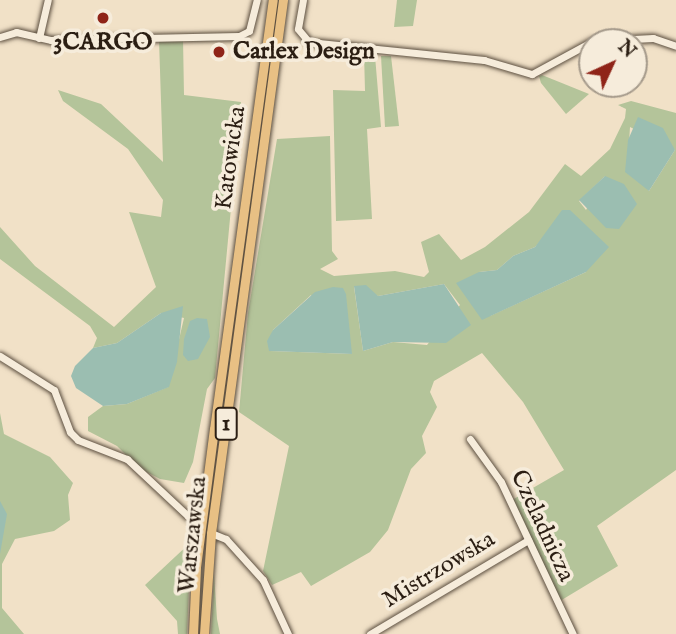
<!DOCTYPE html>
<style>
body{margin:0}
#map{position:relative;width:676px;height:634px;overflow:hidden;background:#f1e1c7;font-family:"IM FELL English",serif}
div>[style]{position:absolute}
.green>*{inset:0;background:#b4c49a}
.water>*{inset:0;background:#9bbeb1}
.roads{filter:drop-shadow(0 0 2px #5c4f40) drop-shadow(0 0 2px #5c4f40)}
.minor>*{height:7px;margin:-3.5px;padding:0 3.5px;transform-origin:3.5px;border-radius:3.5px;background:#f6ecdb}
.major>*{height:9px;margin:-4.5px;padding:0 4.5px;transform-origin:4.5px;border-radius:4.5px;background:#e8c084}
.dots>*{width:19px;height:19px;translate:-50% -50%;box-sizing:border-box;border:4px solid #f6ecdb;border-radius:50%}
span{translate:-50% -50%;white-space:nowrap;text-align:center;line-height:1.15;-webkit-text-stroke:7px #f6ecdb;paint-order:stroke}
.shield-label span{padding:2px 5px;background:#f6ecdb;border:2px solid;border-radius:5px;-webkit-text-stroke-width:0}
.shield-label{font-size:23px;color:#2b1e13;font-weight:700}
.poi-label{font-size:24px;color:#2b1e13;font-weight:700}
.left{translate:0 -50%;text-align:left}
.street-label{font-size:24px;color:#2b1e13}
.north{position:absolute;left:578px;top:28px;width:70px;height:70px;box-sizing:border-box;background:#f6ecdb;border:2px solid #a59a8b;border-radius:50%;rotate:45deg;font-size:19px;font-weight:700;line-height:28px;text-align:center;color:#2b1e13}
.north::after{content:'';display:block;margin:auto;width:24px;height:32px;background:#8f2418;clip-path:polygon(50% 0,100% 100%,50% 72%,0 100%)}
</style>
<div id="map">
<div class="green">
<i style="clip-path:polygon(397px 0,417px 0,413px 26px,394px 27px)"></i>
<i style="clip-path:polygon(183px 38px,184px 95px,241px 102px,215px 378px,207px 389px,193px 462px,184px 483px,160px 479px,139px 468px,117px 446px,88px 431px,88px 417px,103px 406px,127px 404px,168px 387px,184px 318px,161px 313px,117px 343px,93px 348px,97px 338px,90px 326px,0 259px,0 227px,35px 266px,114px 327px,156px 287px,129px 212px,161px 217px,163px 200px,128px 149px,63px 101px,58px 90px,101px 104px,163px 162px,159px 40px)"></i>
<i style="clip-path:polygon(364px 53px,375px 56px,381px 127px,367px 129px,372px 219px,336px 221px,333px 90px,365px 91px)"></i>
<i style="clip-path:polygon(381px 56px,391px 56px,399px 126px,385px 127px)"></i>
<i style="clip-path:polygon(542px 75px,589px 94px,566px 114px,541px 83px,539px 76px)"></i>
<i style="clip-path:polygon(evenodd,631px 101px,676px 113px,676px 470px,597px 526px,618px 566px,560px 601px,512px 500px,564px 470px,523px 402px,482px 353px,434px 381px,430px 392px,437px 407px,422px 436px,426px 453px,411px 469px,388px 530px,370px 552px,311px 586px,301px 572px,272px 585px,263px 571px,289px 446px,239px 412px,248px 313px,277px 139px,330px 136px,332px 251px,338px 259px,320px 269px,334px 276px,395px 271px,424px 277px,429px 272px,421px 242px,439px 234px,461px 260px,485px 247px,529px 212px,565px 164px,581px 176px,610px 149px,625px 118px,626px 109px,618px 105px,631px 101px,630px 127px,675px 150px,649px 191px,628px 160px,630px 127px,631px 101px,605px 176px,586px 210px,579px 201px,605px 176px,631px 101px,550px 230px,586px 272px,490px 316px,479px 272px,497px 270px,513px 256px,535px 247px,550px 230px,631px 101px,444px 284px,460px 305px,427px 345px,393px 342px,363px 351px,354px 287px,378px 296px,444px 284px,631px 101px,311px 295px,352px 354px,270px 351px,273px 330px,311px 295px)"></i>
<i style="clip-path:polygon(0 413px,4px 434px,50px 457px,73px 483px,68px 495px,70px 520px,54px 531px,15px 539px,2px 564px,2px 608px,24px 634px,0 634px)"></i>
<i style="clip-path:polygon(191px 542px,187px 634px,178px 634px,177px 621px,145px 585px)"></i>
<i style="clip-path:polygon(214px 573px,217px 619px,220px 634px,211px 634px)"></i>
</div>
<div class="water">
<i style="clip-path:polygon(638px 117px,663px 128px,675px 150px,649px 191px,625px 172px,628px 140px)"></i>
<i style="clip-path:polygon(605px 176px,624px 184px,637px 204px,619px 229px,606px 228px,579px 200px)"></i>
<i style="clip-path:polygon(562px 210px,570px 210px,609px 247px,586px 272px,482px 320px,456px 283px,479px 272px,497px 270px,513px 256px,535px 247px)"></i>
<i style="clip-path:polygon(444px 284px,471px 325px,446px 343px,393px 342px,363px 351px,354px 286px,366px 285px,378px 296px)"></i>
<i style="clip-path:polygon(333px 287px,343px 288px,346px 294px,352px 354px,269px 351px,267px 341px,273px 330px,315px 292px)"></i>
<i style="clip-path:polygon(183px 306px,177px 362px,169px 387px,127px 404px,103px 406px,76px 388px,71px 376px,75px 366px,93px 348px,117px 343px,161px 313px)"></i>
<i style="clip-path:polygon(197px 318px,207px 319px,210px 337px,198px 359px,188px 361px,183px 355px,184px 339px,190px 321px)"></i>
<i style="clip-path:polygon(0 501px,7px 514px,0 554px)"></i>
</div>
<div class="roads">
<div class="minor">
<i style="left:303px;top:0;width:29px;rotate:100deg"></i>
<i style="left:298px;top:29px;width:17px;rotate:50deg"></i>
<i style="left:309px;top:42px;width:176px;rotate:5.9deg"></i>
<i style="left:484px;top:60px;width:50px;rotate:16.3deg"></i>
<i style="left:532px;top:74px;width:69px;rotate:-28.4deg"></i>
<i style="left:593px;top:41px;width:60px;rotate:-2.9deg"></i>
<i style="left:653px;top:38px;width:24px;rotate:19deg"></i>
<i style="left:0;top:37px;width:17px;rotate:-17deg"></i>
<i style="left:16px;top:32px;width:36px;rotate:13deg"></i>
<i style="left:51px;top:40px;width:188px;rotate:-1.2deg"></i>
<i style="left:239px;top:36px;width:11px;rotate:-27deg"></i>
<i style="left:249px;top:31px;width:32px;rotate:-76deg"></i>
<i style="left:39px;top:38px;width:39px;rotate:-77deg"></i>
<i style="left:0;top:356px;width:64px;rotate:32.2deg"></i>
<i style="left:54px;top:390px;width:45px;rotate:69.1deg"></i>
<i style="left:70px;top:432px;width:11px;rotate:45deg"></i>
<i style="left:78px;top:440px;width:53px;rotate:21.2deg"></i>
<i style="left:127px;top:459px;width:83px;rotate:43.1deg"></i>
<i style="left:188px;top:516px;width:15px;rotate:23deg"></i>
<i style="left:470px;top:439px;width:53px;rotate:54.2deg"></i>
<i style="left:501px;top:482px;width:168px;rotate:64.7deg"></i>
<i style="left:211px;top:533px;width:16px;rotate:22deg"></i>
<i style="left:226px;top:539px;width:55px;rotate:47.9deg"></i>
<i style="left:263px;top:580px;width:60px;rotate:65.2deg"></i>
<i style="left:370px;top:634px;width:184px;rotate:-30.7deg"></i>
</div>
<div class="major">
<i style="left:193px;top:634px;width:67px;rotate:-87.4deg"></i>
<i style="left:196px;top:567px;width:139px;rotate:-82.6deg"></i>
<i style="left:214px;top:429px;width:433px;rotate:-82.2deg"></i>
<i style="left:204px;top:634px;width:101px;rotate:-86deg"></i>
<i style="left:211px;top:533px;width:538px;rotate:-82.31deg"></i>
</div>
</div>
<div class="dots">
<i style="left:103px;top:18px;background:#8f2418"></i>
<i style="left:219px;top:52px;background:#8f2418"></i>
</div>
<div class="shield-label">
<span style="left:226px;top:424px">1</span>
</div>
<div class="poi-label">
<span style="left:103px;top:43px">3CARGO</span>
<span class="left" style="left:233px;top:52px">Carlex Design</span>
</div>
<div class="street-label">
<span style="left:231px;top:158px;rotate:-82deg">Katowicka</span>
<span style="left:542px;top:526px;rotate:65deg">Czeladnicza</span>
<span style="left:193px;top:535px;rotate:-84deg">Warszawska</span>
<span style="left:439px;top:570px;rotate:-31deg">Mistrzowska</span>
</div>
<div class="north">N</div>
</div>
